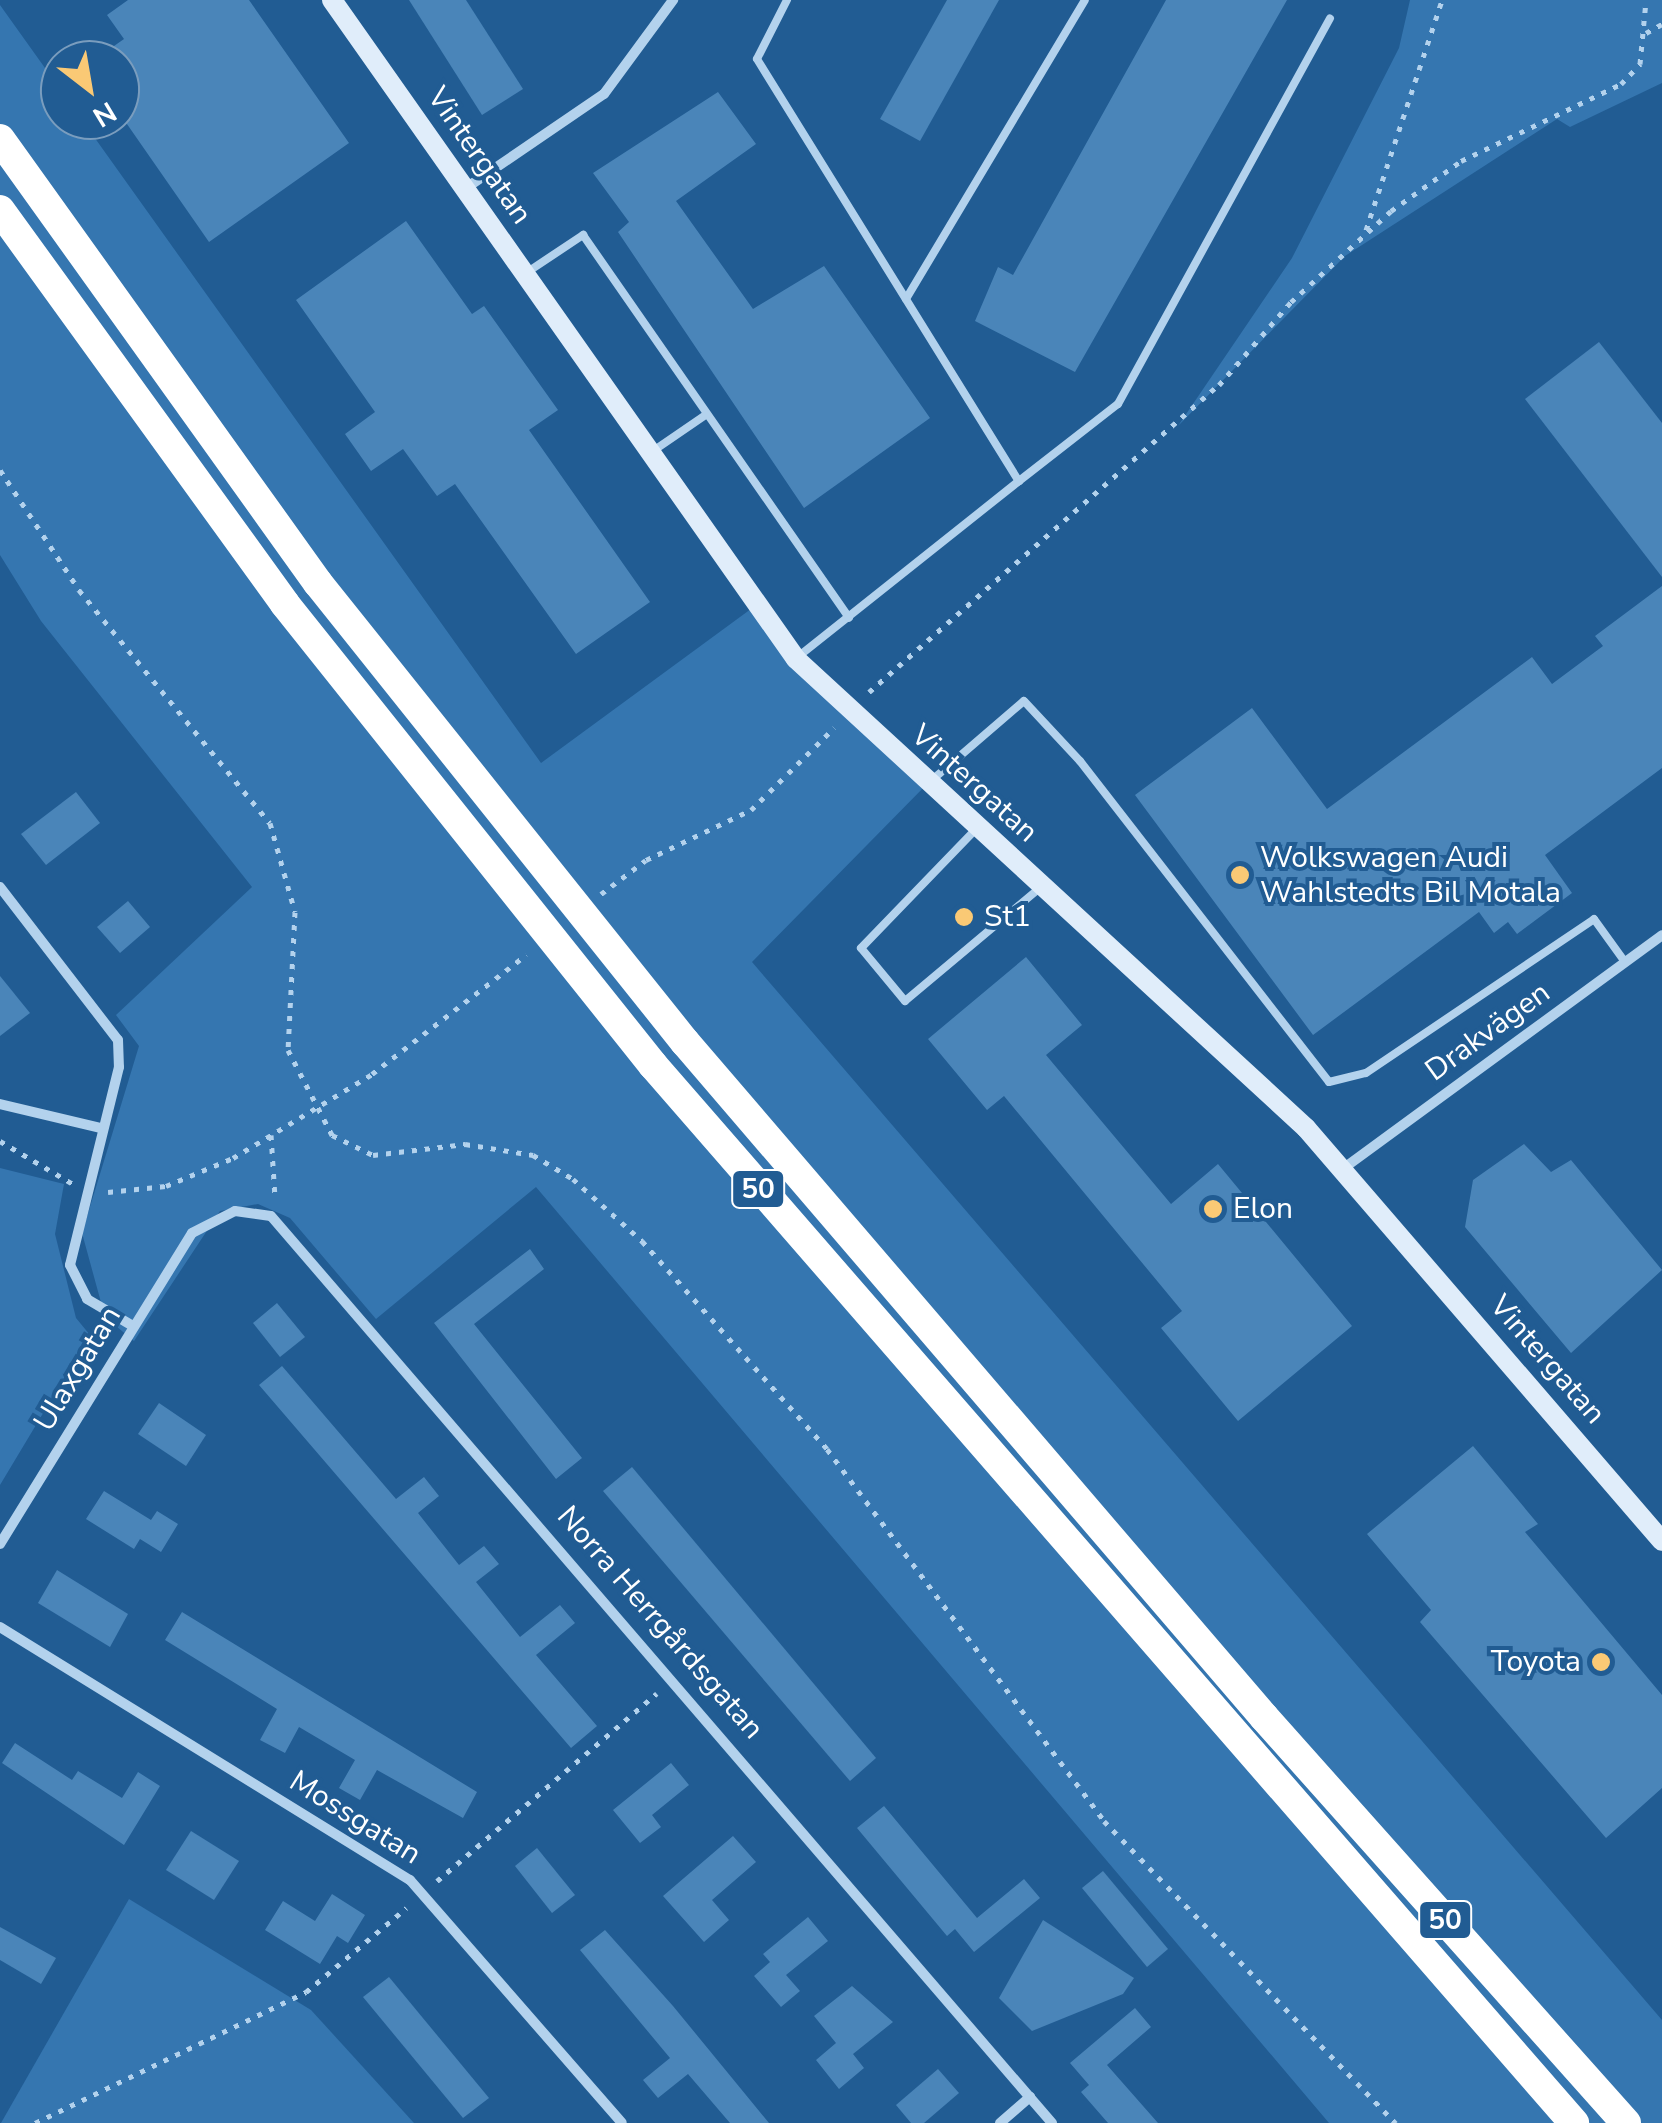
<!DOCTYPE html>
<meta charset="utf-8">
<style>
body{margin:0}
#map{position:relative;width:1662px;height:2123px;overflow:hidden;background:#215c93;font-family:"Nunito Sans",sans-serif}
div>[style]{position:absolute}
.green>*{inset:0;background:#3576b0}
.building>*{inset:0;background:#4a85b9}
.path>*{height:5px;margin-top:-2.5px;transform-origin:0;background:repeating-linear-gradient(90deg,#b3d2ed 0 5px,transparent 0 13px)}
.lane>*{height:8px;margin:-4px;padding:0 4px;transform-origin:4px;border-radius:4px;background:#b3d2ed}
.street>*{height:10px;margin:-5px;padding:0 5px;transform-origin:5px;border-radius:5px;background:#b3d2ed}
.secondary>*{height:20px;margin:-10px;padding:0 10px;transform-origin:10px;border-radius:10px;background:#e0edfa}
.highway>*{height:30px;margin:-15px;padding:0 15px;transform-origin:15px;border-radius:15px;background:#fff}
.dots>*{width:28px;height:28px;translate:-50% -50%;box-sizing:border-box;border:5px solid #215c93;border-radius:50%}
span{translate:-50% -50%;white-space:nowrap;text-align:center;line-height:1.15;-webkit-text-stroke:8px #215c93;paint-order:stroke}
.shield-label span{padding:2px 8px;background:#215c93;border:2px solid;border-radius:8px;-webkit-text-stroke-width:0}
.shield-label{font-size:28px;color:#fff;font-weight:700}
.street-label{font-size:30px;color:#fff}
.poi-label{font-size:30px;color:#fff}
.left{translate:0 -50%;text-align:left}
.right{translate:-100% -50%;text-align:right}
.north{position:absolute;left:40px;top:40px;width:100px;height:100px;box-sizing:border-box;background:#215c93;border:2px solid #7a9dbe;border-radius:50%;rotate:149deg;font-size:28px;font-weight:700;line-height:40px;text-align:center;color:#fff}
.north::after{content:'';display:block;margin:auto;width:35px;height:45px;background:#fac975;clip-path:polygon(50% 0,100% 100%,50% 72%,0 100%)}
</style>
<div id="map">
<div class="green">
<i style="clip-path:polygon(1410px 0,1662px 0,1662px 83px,1570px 127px,1557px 119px,1345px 256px,1178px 426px,1292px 258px,1399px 48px)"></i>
<i style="clip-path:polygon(0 5px,60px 89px,60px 120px,82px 120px,541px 763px,755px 606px,928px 783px,752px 962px,1662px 2020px,1662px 2123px,1329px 2123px,536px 1187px,376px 1319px,290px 1218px,258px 1204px,220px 1211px,134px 1341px,105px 1317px,82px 1233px,139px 1046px,116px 1015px,252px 887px,41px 621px,0 555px)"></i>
<i style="clip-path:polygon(0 1168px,64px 1184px,55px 1234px,76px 1318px,90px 1335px,0 1485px)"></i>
<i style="clip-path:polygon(129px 1899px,311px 2010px,414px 2123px,1px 2123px)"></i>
</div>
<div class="building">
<i style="clip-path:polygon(128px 0,249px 0,349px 143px,209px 242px,120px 114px,120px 60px,94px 60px,124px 39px,107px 15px)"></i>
<i style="clip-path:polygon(409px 0,466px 0,523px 89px,482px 115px)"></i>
<i style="clip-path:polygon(947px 0,999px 0,920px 141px,880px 119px)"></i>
<i style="clip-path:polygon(1166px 0,1287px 0,1075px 372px,975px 321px,998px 267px,1013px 275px)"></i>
<i style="clip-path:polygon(718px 92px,756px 144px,676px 201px,753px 309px,824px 266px,930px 418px,804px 508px,618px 232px,629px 222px,593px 173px)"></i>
<i style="clip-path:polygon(406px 221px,472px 314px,484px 306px,558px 410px,529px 430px,650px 602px,576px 654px,455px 484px,437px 496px,403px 449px,371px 471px,345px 434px,375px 412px,296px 300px)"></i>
<i style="clip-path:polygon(1599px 342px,1662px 423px,1662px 577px,1525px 399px)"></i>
<i style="clip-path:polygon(1662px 586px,1662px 768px,1545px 855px,1572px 893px,1517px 934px,1508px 922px,1494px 933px,1479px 912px,1313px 1035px,1135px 795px,1252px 708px,1327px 809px,1532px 657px,1552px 684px,1603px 646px,1595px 636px)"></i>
<i style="clip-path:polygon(76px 792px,100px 823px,46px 865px,21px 834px)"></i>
<i style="clip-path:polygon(128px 901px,150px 927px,120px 953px,97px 927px)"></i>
<i style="clip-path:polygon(1026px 957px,1082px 1025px,1046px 1055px,1171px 1204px,1218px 1164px,1352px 1326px,1238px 1421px,1161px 1328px,1182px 1311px,1004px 1096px,987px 1110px,928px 1039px)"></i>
<i style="clip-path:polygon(0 976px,30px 1013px,0 1036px)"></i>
<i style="clip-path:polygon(1524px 1144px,1551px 1172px,1571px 1160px,1662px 1270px,1571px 1353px,1465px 1227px,1473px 1180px)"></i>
<i style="clip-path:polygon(530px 1249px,544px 1269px,474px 1324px,582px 1458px,556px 1479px,434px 1323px)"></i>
<i style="clip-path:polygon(277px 1303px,305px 1337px,280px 1357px,253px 1323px)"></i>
<i style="clip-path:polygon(282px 1366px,396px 1499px,424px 1477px,439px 1496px,418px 1513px,459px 1565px,484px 1546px,499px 1564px,476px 1582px,520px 1637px,560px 1605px,575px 1623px,536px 1655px,597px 1726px,571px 1748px,259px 1385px)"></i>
<i style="clip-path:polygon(159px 1403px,206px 1435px,186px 1466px,138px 1434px)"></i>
<i style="clip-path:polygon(1473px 1446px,1538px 1524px,1525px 1532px,1662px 1695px,1662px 1788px,1606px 1838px,1420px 1622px,1431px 1610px,1367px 1534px)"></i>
<i style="clip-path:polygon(632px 1467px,876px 1758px,850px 1781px,603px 1491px)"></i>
<i style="clip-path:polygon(104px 1491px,151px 1520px,157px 1511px,178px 1524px,161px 1552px,140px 1539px,134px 1549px,86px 1519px)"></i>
<i style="clip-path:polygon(57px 1570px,128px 1614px,110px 1647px,38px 1603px)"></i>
<i style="clip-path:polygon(182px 1612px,477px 1792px,463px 1818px,377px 1770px,360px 1800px,339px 1788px,355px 1760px,299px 1727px,285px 1753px,260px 1740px,277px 1709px,165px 1640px)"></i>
<i style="clip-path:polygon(15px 1743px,72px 1780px,78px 1771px,122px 1798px,138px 1772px,160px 1786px,124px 1845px,2px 1763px)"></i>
<i style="clip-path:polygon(671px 1763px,689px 1785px,652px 1815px,661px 1827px,640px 1843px,613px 1810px)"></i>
<i style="clip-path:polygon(884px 1806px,977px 1918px,1024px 1879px,1040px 1898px,974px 1952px,955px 1929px,947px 1936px,857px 1828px)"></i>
<i style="clip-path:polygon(191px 1831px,239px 1861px,214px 1900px,166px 1870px)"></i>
<i style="clip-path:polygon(733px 1836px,756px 1862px,712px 1900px,729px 1920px,704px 1942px,663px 1896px)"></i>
<i style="clip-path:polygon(537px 1848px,575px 1895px,552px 1913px,515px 1866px)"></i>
<i style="clip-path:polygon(1103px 1871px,1168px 1949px,1147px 1967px,1082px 1888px)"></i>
<i style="clip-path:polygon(332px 1894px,365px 1915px,348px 1943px,337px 1936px,320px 1964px,265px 1930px,283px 1901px,315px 1921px)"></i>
<i style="clip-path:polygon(808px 1917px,828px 1941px,786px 1975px,800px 1991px,781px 2007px,754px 1976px,770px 1962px,763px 1954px)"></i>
<i style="clip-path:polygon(1043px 1920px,1134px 1978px,1123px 1994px,1032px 2031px,999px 1998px)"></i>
<i style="clip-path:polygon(0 1927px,56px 1958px,41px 1984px,0 1960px)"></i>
<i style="clip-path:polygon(605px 1930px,673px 2006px,769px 2123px,730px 2123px,688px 2074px,658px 2098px,643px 2080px,670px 2058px,580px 1950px)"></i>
<i style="clip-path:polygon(389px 1977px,489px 2098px,463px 2118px,363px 1997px)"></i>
<i style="clip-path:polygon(852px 1986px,893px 2022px,853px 2054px,864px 2068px,839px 2089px,816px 2060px,836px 2043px,814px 2016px)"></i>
<i style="clip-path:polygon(1135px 2008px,1151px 2027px,1107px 2065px,1158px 2123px,1108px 2123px,1081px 2092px,1089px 2085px,1070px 2063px)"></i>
<i style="clip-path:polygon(938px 2069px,959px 2093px,924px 2123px,911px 2123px,896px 2105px)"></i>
</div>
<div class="path">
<i style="left:1646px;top:33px;width:18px;rotate:-29deg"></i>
<i style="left:1366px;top:230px;width:242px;rotate:-71.7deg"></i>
<i style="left:0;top:470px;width:144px;rotate:56.6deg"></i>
<i style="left:79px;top:590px;width:301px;rotate:50.7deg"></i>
<i style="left:270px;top:823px;width:92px;rotate:74.3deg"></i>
<i style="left:295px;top:912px;width:138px;rotate:92.9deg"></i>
<i style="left:288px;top:1050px;width:96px;rotate:62.6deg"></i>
<i style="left:332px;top:1135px;width:46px;rotate:26deg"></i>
<i style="left:373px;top:1155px;width:93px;rotate:-6.8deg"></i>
<i style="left:465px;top:1144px;width:69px;rotate:9.2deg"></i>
<i style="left:533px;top:1155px;width:47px;rotate:31deg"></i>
<i style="left:573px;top:1179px;width:93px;rotate:41.9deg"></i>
<i style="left:642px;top:1241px;width:278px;rotate:48.3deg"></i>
<i style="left:827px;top:1449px;width:464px;rotate:53.3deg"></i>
<i style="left:1104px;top:1821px;width:420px;rotate:46deg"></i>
<i style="left:869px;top:692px;width:466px;rotate:-41.3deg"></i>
<i style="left:1219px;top:385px;width:110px;rotate:-49.1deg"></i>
<i style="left:1291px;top:302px;width:135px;rotate:-42.3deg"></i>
<i style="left:1391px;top:211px;width:86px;rotate:-35.5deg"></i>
<i style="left:1461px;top:161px;width:178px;rotate:-25.7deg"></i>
<i style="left:1621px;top:84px;width:28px;rotate:-46deg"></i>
<i style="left:1640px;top:64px;width:64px;rotate:-84.6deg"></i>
<i style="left:601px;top:894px;width:56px;rotate:-37.1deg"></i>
<i style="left:646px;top:860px;width:116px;rotate:-25.5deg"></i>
<i style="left:751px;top:810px;width:117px;rotate:-44.7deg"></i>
<i style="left:271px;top:1135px;width:62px;rotate:86.3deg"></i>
<i style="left:0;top:1141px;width:85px;rotate:30.5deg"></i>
<i style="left:108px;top:1192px;width:58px;rotate:-5.9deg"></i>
<i style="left:166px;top:1186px;width:73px;rotate:-22.7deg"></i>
<i style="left:233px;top:1158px;width:162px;rotate:-31.1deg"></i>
<i style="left:372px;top:1074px;width:195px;rotate:-37.7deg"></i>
<i style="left:437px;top:1881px;width:289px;rotate:-40.5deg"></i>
<i style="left:35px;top:2123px;width:301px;rotate:-25.8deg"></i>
<i style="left:306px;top:1992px;width:131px;rotate:-40deg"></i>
</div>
<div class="lane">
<i style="left:787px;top:0;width:66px;rotate:117deg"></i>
<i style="left:757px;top:59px;width:497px;rotate:58.2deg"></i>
<i style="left:1019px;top:481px;width:283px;rotate:141.5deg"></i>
<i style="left:526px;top:273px;width:69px;rotate:-33.7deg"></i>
<i style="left:583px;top:235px;width:466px;rotate:55.2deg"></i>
<i style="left:906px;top:299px;width:348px;rotate:-59.1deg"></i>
<i style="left:653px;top:451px;width:65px;rotate:-34.4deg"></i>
<i style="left:1019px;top:481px;width:125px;rotate:-37.9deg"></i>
<i style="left:1118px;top:404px;width:440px;rotate:-61.2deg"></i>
<i style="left:932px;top:780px;width:121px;rotate:-40.7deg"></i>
<i style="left:1024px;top:701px;width:82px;rotate:47deg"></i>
<i style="left:1080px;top:761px;width:406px;rotate:52.2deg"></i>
<i style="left:1329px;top:1082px;width:38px;rotate:-14deg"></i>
<i style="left:1366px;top:1073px;width:275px;rotate:-34deg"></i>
<i style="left:1594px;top:919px;width:53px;rotate:54.2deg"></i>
<i style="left:977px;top:828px;width:167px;rotate:134deg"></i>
<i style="left:861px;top:948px;width:69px;rotate:50.3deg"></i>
<i style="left:905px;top:1001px;width:179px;rotate:-40deg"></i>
</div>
<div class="street">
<i style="left:466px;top:188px;width:167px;rotate:-34.3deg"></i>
<i style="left:604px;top:94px;width:117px;rotate:-53.7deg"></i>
<i style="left:0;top:887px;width:193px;rotate:52.4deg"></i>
<i style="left:118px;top:1040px;width:27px;rotate:88deg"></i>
<i style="left:119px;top:1067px;width:204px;rotate:103.9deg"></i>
<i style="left:70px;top:1265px;width:38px;rotate:63deg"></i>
<i style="left:87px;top:1299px;width:53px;rotate:30.4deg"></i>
<i style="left:0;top:1104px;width:104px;rotate:13.4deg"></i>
<i style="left:1344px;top:1168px;width:394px;rotate:-36.2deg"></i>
<i style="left:0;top:1544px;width:365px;rotate:-58.3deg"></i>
<i style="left:192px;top:1233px;width:48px;rotate:-27.1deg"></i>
<i style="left:235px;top:1211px;width:36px;rotate:8deg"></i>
<i style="left:271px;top:1216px;width:1197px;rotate:49.27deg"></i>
<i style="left:0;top:1627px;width:482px;rotate:31.7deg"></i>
<i style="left:410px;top:1880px;width:322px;rotate:48.9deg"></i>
<i style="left:1000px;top:2123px;width:40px;rotate:-41deg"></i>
</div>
<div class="secondary">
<i style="left:332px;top:0;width:806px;rotate:54.85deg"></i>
<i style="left:796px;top:659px;width:693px;rotate:42.6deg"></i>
<i style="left:1306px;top:1128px;width:545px;rotate:49.24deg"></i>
</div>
<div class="highway">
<i style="left:0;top:139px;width:546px;rotate:54.39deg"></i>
<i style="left:318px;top:583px;width:588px;rotate:51.36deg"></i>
<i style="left:685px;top:1042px;width:889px;rotate:49.38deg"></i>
<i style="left:1264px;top:1717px;width:544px;rotate:48.28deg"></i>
<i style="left:0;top:210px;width:486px;rotate:54.1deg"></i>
<i style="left:285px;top:604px;width:590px;rotate:51.4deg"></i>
<i style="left:653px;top:1065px;width:1403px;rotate:48.96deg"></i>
</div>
<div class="dots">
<i style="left:1240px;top:875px;background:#fac975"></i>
<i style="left:964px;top:917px;background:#fac975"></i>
<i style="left:1213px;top:1209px;background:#fac975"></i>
<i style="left:1601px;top:1662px;background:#fac975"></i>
</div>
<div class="shield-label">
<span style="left:758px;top:1189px">50</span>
<span style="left:1445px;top:1920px">50</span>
</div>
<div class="street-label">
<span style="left:479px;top:156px;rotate:55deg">Vintergatan</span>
<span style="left:974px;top:784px;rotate:42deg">Vintergatan</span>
<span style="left:1488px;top:1032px;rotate:-36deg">Drakvägen</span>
<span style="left:1547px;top:1360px;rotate:49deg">Vintergatan</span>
<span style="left:78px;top:1369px;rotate:-59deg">Ulaxgatan</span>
<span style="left:660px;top:1623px;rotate:49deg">Norra Herrgårdsgatan</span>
<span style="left:355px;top:1818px;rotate:32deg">Mossgatan</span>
</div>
<div class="poi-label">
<span class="left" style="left:1260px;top:875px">Wolkswagen Audi<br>Wahlstedts Bil Motala</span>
<span class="left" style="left:984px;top:917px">St1</span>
<span class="left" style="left:1233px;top:1209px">Elon</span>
<span class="right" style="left:1581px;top:1662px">Toyota</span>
</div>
<div class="north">N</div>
</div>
